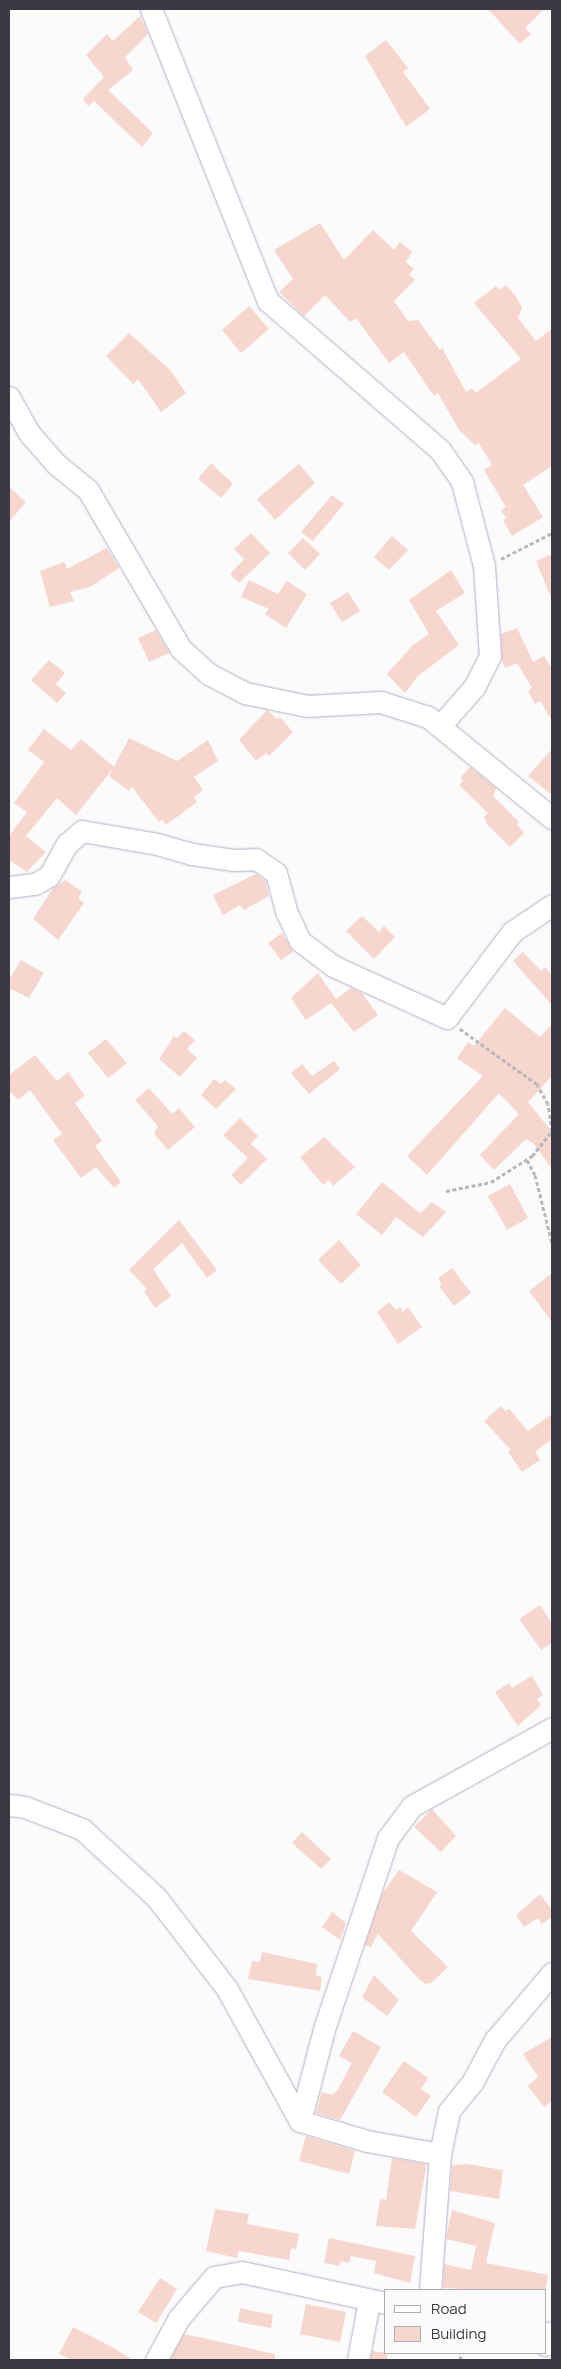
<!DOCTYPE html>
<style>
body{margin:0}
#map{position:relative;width:561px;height:2369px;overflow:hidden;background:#fbfbfb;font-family:Manrope,sans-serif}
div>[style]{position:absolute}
.building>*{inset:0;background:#f6d6cd}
.path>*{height:3px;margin-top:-1.5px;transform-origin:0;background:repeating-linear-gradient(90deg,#b8b7bb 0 4px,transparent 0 6.5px)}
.roads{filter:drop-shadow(0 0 1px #b3aec8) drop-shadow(0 0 1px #b3aec8)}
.minor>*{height:21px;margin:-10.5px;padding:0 10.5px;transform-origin:10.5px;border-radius:10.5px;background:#fff}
span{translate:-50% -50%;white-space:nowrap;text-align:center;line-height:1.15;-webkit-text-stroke:4px #fbfbfb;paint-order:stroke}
.frame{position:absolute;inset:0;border:10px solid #3b3944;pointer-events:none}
.legend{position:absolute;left:384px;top:2289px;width:162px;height:65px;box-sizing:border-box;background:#fbfbfb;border:1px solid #aeadb2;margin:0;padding:6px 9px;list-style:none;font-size:15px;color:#3b3944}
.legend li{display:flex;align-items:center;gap:10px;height:25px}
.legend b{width:25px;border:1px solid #aeadb2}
</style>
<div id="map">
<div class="building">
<i style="clip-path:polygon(488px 9px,544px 9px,525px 28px,531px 34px,520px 44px)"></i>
<i style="clip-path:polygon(140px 16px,148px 34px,125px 57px,133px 70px,108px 90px,153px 133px,142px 147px,94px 101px,88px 106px,83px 99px,104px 77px,86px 55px,107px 34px,113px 41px)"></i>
<i style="clip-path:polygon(386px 40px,408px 68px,403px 72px,430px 109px,406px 127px,365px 56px)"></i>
<i style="clip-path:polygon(320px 223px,344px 260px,373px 230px,394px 250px,400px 242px,412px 252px,406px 262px,414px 269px,409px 274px,415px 280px,394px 301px,408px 321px,418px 320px,440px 350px,442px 348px,466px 392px,472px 388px,476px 393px,521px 359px,474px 303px,496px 286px,500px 290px,506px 285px,515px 295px,522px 307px,518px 318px,536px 341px,552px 329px,552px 466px,523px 485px,543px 517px,512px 536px,503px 520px,506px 518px,501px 510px,506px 507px,484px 470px,492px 465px,479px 443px,475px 445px,459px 430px,438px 393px,434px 396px,404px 352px,389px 363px,356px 318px,350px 322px,325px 295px,304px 316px,279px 292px,293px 279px,274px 250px)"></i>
<i style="clip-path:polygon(249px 306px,269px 329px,241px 353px,222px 330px)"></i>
<i style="clip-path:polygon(129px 333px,170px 370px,186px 393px,161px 412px,138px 379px,133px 384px,106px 356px)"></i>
<i style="clip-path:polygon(211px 463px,233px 484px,221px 498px,198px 479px)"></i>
<i style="clip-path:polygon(299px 464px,315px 483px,275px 520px,257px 499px)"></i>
<i style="clip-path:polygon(9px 487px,26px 502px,9px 522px)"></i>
<i style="clip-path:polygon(332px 495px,344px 504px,313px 541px,301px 532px)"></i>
<i style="clip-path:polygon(251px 533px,270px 553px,239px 583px,230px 574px,244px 559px,234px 549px)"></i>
<i style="clip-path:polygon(392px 536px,408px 550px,389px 570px,374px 557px)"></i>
<i style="clip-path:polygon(303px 538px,320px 554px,305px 570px,288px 553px)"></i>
<i style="clip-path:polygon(107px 548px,119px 568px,90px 587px,70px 592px,74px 601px,50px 607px,40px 571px,64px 562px,67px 569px)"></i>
<i style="clip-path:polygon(552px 554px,552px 600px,536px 561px)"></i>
<i style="clip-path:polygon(451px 570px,465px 593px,436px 611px,459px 645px,418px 676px,405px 693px,387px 674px,413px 645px,429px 634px,409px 600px)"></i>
<i style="clip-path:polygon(249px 580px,278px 594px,287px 581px,307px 594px,286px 628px,265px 614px,269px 609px,241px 597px)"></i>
<i style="clip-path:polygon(348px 592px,360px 611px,342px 622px,330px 603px)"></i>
<i style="clip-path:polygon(517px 628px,533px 662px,544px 656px,552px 669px,552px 721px,540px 701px,535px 704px,528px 691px,532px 688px,517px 663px,505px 668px,502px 660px,501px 634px)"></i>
<i style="clip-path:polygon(156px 630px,169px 653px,149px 662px,138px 638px)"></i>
<i style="clip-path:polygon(49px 660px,65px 673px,56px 684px,66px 693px,57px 703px,31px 680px)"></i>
<i style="clip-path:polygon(267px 710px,277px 719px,280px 717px,293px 732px,269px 756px,266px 753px,256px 761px,239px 740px)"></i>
<i style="clip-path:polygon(44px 729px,71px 750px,81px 739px,114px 767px,129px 738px,177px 761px,208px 740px,218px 761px,194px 777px,203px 790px,194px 797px,197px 802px,166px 825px,162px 819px,159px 822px,132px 787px,129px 791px,109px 776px,114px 767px,76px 815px,57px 798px,26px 836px,46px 852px,27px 872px,9px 860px,9px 836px,27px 812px,14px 803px,44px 762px,28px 750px)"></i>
<i style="clip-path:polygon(552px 749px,552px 795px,528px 776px)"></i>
<i style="clip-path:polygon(470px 767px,496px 788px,493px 796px,519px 822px,517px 825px,524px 833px,510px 847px,487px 824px,484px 817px,488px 813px,459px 785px,463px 781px,460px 778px)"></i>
<i style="clip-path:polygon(256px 874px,265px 881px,269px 896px,244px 910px,240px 905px,223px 915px,213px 895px)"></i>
<i style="clip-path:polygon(66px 880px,82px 892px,78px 898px,84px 903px,58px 940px,33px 919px,53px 888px)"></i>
<i style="clip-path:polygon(362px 916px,379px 932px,384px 926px,395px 937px,374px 959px,346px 931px)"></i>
<i style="clip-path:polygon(282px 933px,293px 952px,281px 960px,268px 943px)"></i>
<i style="clip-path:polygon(523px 952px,541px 971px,545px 967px,552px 975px,552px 1005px,513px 961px)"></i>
<i style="clip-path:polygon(21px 960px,44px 973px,29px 998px,9px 988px,9px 980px)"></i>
<i style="clip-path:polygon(318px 973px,336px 999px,351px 988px,362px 993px,378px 1015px,354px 1032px,331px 1003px,306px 1020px,291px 998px)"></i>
<i style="clip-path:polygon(505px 1008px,540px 1037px,552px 1024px,552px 1076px,528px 1102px,552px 1132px,552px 1169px,534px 1144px,526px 1139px,494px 1170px,480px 1155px,519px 1114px,499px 1093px,427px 1175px,407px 1156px,483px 1076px,457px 1058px,468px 1042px,474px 1046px)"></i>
<i style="clip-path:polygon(184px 1031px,195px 1040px,187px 1049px,197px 1058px,180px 1077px,159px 1059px,174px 1036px,177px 1038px)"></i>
<i style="clip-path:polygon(106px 1039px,127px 1063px,108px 1078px,88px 1053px)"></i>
<i style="clip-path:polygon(35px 1055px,57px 1081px,68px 1072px,85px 1096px,75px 1103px,102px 1141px,95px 1146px,121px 1182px,114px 1188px,96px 1167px,81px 1178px,53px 1140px,62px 1134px,30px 1090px,18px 1100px,9px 1090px,9px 1075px)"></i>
<i style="clip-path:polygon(334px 1061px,340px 1069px,309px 1094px,291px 1073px,302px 1064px,312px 1076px)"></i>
<i style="clip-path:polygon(214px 1079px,221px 1084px,225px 1080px,236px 1089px,216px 1109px,201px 1095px)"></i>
<i style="clip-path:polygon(149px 1088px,172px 1114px,179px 1108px,195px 1127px,168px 1150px,154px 1134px,158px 1126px,135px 1100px)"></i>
<i style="clip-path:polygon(240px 1118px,258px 1136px,251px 1144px,267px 1159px,241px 1185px,231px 1175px,248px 1158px,223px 1135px)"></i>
<i style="clip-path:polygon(324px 1137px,355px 1167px,333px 1186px,329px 1180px,323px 1185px,300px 1157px)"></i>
<i style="clip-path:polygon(382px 1182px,417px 1211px,421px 1213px,432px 1202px,446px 1212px,423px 1237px,396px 1217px,382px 1235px,356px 1214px)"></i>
<i style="clip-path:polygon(510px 1184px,528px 1218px,507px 1230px,488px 1196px)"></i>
<i style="clip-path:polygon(179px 1220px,217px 1270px,207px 1278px,182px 1243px,153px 1269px,171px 1296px,155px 1308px,144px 1291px,147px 1289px,129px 1270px)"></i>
<i style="clip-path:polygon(339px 1240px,361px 1265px,341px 1284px,318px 1260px)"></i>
<i style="clip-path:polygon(452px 1268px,471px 1293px,454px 1306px,439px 1286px,442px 1284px,438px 1278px)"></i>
<i style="clip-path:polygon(552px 1273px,552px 1322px,529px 1291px)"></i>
<i style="clip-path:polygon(389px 1302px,396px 1310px,400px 1307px,403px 1312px,408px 1307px,422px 1327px,398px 1344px,377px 1312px)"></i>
<i style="clip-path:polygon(501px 1406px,505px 1411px,509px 1409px,528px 1431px,552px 1414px,552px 1439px,535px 1452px,540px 1460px,522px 1472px,508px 1452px,511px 1450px,484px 1421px)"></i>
<i style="clip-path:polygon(540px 1605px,552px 1624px,552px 1643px,541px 1650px,519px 1619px)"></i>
<i style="clip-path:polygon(532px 1676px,543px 1695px,537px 1699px,541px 1705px,518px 1726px,495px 1692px,509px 1683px,512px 1688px)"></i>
<i style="clip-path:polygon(432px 1809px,456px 1836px,441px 1852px,414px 1827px)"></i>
<i style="clip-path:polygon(302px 1832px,331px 1859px,321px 1869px,292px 1843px)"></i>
<i style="clip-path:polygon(399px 1870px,437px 1892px,411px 1931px,448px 1967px,431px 1983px,425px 1984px,418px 1978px,378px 1934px,371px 1947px,365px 1945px,382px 1894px)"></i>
<i style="clip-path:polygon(540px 1894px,552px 1910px,552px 1917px,542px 1924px,538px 1918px,524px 1927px,516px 1915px)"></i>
<i style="clip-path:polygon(332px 1912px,346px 1923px,340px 1940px,322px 1927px)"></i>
<i style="clip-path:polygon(262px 1952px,317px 1964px,316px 1976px,322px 1977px,320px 1991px,248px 1979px,252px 1961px,260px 1962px)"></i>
<i style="clip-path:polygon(374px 1975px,399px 2000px,387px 2016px,362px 1997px)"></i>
<i style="clip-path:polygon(353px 2031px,381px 2047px,340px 2120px,316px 2113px,322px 2092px,332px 2095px,337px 2091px,352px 2063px,339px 2056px)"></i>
<i style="clip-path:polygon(552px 2037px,552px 2101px,544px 2107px,528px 2086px,538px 2077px,523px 2054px)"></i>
<i style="clip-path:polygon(404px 2061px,428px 2078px,421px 2089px,431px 2096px,416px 2117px,382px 2092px)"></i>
<i style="clip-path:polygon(306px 2136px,355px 2151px,349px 2174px,299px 2161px)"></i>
<i style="clip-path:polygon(392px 2158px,425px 2164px,426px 2168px,415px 2229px,376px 2226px,380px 2199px,386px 2200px)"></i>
<i style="clip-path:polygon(467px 2164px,503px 2170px,499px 2199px,450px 2191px,452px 2165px)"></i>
<i style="clip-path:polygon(215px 2209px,249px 2214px,247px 2224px,299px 2234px,296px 2249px,291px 2248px,289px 2260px,239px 2251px,237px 2258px,206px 2251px)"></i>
<i style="clip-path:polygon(452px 2210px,495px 2223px,486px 2263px,548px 2275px,545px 2292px,443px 2288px,444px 2264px,471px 2270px,476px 2246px,446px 2239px)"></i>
<i style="clip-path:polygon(329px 2238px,415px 2256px,410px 2283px,374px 2273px,376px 2261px,351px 2256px,349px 2263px,341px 2261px,340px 2266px,324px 2263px)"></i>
<i style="clip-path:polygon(160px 2278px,177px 2289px,156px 2323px,138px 2312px)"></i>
<i style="clip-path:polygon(306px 2304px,346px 2312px,340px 2342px,300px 2334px)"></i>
<i style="clip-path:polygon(240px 2308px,273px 2315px,271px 2328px,238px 2322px)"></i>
<i style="clip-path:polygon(73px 2327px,110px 2346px,133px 2360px,71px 2360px,59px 2354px)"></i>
<i style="clip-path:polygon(184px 2334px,275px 2354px,275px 2360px,170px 2360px)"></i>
<i style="clip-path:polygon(372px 2351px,387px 2353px,387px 2360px,371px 2360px)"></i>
</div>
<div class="path">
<i style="left:501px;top:559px;width:57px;rotate:-27deg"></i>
<i style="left:527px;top:1160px;width:17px;rotate:62deg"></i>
<i style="left:535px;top:1175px;width:70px;rotate:76deg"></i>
<i style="left:446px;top:1191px;width:46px;rotate:-11.3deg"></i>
<i style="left:491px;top:1182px;width:49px;rotate:-32.4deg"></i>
<i style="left:532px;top:1156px;width:32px;rotate:-51deg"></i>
<i style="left:552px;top:1131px;width:27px;rotate:-98deg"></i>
<i style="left:548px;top:1104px;width:23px;rotate:-119deg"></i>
<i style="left:537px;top:1084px;width:95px;rotate:-144.5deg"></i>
<i style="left:460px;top:2360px;width:7px;rotate:-74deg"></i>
</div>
<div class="roads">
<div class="minor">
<i style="left:151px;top:9px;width:315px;rotate:68.2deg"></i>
<i style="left:268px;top:301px;width:228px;rotate:40.9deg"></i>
<i style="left:440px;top:450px;width:39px;rotate:55deg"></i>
<i style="left:462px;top:482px;width:87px;rotate:75.3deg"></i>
<i style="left:484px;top:566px;width:90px;rotate:86.2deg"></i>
<i style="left:490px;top:656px;width:34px;rotate:117deg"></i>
<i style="left:475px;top:686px;width:53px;rotate:131.2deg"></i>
<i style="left:9px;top:397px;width:41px;rotate:60.9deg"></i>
<i style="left:29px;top:433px;width:41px;rotate:48.9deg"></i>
<i style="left:56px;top:464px;width:41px;rotate:39.1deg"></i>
<i style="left:88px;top:490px;width:184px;rotate:59.7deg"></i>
<i style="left:181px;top:649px;width:38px;rotate:42deg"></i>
<i style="left:209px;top:674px;width:41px;rotate:27.8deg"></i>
<i style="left:245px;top:693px;width:63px;rotate:11.8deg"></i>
<i style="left:307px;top:706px;width:74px;rotate:-3.1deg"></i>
<i style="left:381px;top:702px;width:49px;rotate:17.7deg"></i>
<i style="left:428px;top:717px;width:160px;rotate:39.2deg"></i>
<i style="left:9px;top:887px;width:26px;rotate:-7deg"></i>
<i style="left:35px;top:884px;width:16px;rotate:-30deg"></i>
<i style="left:49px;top:876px;width:37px;rotate:-61deg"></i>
<i style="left:67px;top:844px;width:20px;rotate:-41deg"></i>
<i style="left:82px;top:831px;width:76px;rotate:9.8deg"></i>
<i style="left:157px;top:844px;width:36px;rotate:16deg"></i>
<i style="left:192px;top:854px;width:41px;rotate:8.3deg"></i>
<i style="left:233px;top:860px;width:23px;rotate:-2deg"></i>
<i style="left:256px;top:859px;width:24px;rotate:35deg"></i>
<i style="left:276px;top:873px;width:39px;rotate:75deg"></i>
<i style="left:286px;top:911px;width:33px;rotate:65deg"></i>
<i style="left:300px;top:941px;width:41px;rotate:37.1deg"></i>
<i style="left:333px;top:966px;width:125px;rotate:24.5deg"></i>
<i style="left:447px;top:1018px;width:108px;rotate:-52.9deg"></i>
<i style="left:512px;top:932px;width:48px;rotate:-34deg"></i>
<i style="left:9px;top:1805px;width:16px;rotate:7deg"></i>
<i style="left:25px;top:1807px;width:61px;rotate:21.1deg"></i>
<i style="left:82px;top:1829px;width:100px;rotate:42.6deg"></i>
<i style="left:156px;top:1897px;width:116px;rotate:52.3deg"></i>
<i style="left:227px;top:1989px;width:151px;rotate:61.1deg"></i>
<i style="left:300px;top:2121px;width:70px;rotate:16.6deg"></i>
<i style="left:367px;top:2141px;width:74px;rotate:10.1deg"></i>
<i style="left:440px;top:2154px;width:136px;rotate:94.2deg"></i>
<i style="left:300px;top:2121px;width:98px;rotate:-75.3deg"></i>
<i style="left:325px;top:2026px;width:198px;rotate:-71.5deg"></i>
<i style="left:388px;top:1838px;width:40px;rotate:-53deg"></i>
<i style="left:412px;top:1806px;width:160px;rotate:-29.1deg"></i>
<i style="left:440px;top:2154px;width:44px;rotate:-78.2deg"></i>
<i style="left:449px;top:2111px;width:38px;rotate:-51deg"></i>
<i style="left:473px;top:2081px;width:47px;rotate:-61.8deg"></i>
<i style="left:495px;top:2040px;width:88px;rotate:-49.6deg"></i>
<i style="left:545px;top:2345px;width:13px;rotate:-77deg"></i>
<i style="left:156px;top:2360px;width:48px;rotate:-61.3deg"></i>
<i style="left:179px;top:2318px;width:54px;rotate:-49.5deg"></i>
<i style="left:214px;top:2277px;width:28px;rotate:-10deg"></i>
<i style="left:242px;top:2272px;width:146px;rotate:12.2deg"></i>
<i style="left:358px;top:2360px;width:60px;rotate:-79.4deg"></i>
</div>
</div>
<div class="frame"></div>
<ul class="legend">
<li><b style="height:6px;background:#fff"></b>Road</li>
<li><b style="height:14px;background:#f6d6cd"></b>Building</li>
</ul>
</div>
